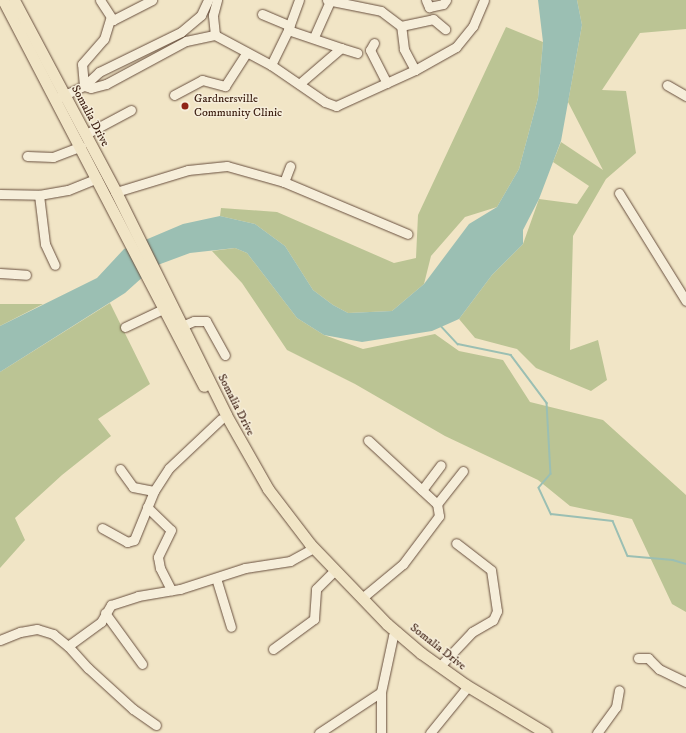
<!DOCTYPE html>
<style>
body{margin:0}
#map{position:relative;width:686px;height:733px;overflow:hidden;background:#f1e5c6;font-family:"IM FELL DW Pica",serif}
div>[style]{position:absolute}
.green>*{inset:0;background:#bbc494}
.water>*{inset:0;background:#9bbfb3}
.stream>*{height:1.5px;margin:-0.75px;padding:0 0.75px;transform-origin:0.75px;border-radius:0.75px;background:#9bbfb3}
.roads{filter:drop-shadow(0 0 1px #684f3e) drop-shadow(0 0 1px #684f3e)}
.minor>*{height:9px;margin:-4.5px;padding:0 4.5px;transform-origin:4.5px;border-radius:4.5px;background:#f6eeda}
.major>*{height:11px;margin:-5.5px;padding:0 5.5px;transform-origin:5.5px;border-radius:5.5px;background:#f1e5c6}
.dots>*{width:11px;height:11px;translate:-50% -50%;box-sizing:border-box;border:2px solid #f6eeda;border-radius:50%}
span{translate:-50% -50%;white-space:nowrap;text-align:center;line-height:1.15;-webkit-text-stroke:3px #f6eeda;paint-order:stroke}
.poi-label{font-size:12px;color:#3b1d10}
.left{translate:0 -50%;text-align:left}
.street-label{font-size:12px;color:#3b1d10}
</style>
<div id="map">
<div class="green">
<i style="clip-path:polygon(577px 0,686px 0,686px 29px,640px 33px,602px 90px,626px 91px,636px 153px,606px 179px,573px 236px,570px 350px,598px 340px,607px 380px,591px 391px,536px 368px,517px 349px,475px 338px,459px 319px,492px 275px,523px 244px,539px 199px,577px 204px,589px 186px,553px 162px,561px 142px,603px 170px,568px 102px,582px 25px)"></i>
<i style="clip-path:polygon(506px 27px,543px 42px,538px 98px,519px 169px,497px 207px,465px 217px,431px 256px,424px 284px,392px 311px,348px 313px,333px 305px,313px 290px,285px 246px,255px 224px,220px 216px,221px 208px,277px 212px,394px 263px,416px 258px,418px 215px)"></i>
<i style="clip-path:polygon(235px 248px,247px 253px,297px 318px,324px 335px,363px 349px,435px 334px,459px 351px,503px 360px,530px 402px,603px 420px,686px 495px,686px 612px,672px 604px,632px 519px,570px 506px,538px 480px,445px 436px,355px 384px,287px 350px,242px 283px,212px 251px)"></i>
<i style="clip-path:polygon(110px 303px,150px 384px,98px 419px,111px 436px,62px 475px,15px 518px,25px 540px,0 568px,0 372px)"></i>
<i style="clip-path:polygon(0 304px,43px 304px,0 326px)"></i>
</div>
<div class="water">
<i style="clip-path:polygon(538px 0,577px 0,582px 25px,561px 141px,539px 199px,523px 230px,523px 244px,492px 275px,459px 319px,432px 331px,362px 342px,324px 335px,297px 318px,247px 253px,235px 248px,190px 253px,155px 266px,125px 293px,0 372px,0 326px,97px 278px,124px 249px,183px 224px,220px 216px,255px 224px,285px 246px,313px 290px,333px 305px,348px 313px,392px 311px,424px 284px,469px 224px,497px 207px,519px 169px,538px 98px,543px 42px)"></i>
</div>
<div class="stream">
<i style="left:441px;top:326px;width:25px;rotate:47deg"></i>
<i style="left:458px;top:344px;width:54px;rotate:11.7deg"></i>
<i style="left:511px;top:355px;width:60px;rotate:53.1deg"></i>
<i style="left:547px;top:403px;width:71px;rotate:86.8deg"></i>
<i style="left:551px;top:474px;width:18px;rotate:131deg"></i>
<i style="left:539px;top:488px;width:29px;rotate:65deg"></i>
<i style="left:551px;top:514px;width:62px;rotate:6.4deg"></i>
<i style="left:613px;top:521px;width:38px;rotate:67deg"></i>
<i style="left:628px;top:556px;width:45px;rotate:5.1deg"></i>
<i style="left:673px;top:560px;width:14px;rotate:17deg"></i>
</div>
<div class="roads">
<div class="minor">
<i style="left:100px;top:0;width:24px;rotate:57deg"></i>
<i style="left:113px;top:20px;width:44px;rotate:-27.1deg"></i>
<i style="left:327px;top:0;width:55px;rotate:11.5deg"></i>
<i style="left:381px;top:11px;width:25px;rotate:37deg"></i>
<i style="left:426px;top:0;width:8px;rotate:67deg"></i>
<i style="left:429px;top:7px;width:14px;rotate:-12deg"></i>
<i style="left:443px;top:4px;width:5px;rotate:-53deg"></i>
<i style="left:262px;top:14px;width:30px;rotate:23deg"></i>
<i style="left:288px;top:30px;width:56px;rotate:18.8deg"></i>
<i style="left:341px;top:48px;width:55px;rotate:139.4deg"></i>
<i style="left:215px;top:35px;width:20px;rotate:-96deg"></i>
<i style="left:213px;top:15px;width:16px;rotate:-75deg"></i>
<i style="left:314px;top:37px;width:39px;rotate:-66deg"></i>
<i style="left:374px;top:43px;width:8px;rotate:120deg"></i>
<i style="left:370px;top:50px;width:37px;rotate:63deg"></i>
<i style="left:341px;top:48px;width:17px;rotate:17deg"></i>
<i style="left:271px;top:65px;width:39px;rotate:-64deg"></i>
<i style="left:288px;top:30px;width:32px;rotate:-70deg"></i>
<i style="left:415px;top:70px;width:24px;rotate:-118deg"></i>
<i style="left:404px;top:49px;width:23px;rotate:-97deg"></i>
<i style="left:401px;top:26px;width:33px;rotate:-12deg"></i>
<i style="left:433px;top:19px;width:16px;rotate:40deg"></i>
<i style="left:667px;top:85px;width:22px;rotate:30deg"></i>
<i style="left:84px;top:86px;width:7px;rotate:16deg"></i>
<i style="left:91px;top:88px;width:16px;rotate:-15deg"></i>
<i style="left:106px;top:84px;width:91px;rotate:-28.3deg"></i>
<i style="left:186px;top:41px;width:30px;rotate:-12deg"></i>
<i style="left:215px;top:35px;width:64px;rotate:28.2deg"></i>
<i style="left:271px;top:65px;width:65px;rotate:34.4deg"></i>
<i style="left:325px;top:102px;width:12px;rotate:20deg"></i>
<i style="left:336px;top:106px;width:87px;rotate:-24.5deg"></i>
<i style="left:415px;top:70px;width:47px;rotate:-29.3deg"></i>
<i style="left:456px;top:47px;width:27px;rotate:-51deg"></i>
<i style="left:473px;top:26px;width:28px;rotate:-67deg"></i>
<i style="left:84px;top:86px;width:22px;rotate:-95deg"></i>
<i style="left:82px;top:64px;width:33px;rotate:-49deg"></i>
<i style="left:104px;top:39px;width:21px;rotate:-73deg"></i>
<i style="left:174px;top:95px;width:32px;rotate:-28deg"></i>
<i style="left:202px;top:80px;width:24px;rotate:15deg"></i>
<i style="left:225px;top:86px;width:40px;rotate:-57.1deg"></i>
<i style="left:58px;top:98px;width:29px;rotate:-25deg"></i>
<i style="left:84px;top:86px;width:21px;rotate:-43deg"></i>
<i style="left:99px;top:72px;width:91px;rotate:-26deg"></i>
<i style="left:181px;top:32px;width:26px;rotate:-40deg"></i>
<i style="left:201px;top:15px;width:17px;rotate:-65deg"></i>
<i style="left:86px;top:134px;width:51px;rotate:-28.1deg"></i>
<i style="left:27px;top:156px;width:26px;rotate:2deg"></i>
<i style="left:53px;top:157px;width:30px;rotate:-21deg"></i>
<i style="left:284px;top:182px;width:17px;rotate:-69deg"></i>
<i style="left:116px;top:192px;width:75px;rotate:-17deg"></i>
<i style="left:188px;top:170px;width:39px;rotate:-6deg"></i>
<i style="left:227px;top:166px;width:59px;rotate:15.7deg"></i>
<i style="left:284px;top:182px;width:134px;rotate:22.8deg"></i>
<i style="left:619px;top:193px;width:127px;rotate:58.2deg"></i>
<i style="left:0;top:194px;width:39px;rotate:1deg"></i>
<i style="left:39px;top:195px;width:29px;rotate:-10deg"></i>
<i style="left:68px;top:190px;width:31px;rotate:-22deg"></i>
<i style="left:39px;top:195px;width:49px;rotate:83deg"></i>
<i style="left:45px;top:244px;width:23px;rotate:65deg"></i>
<i style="left:0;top:273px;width:26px;rotate:4deg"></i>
<i style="left:182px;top:326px;width:13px;rotate:-23deg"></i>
<i style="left:194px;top:321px;width:12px"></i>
<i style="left:206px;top:321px;width:39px;rotate:61deg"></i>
<i style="left:125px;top:327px;width:42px;rotate:-25.3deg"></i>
<i style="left:120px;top:469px;width:22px;rotate:54deg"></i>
<i style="left:133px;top:487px;width:21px;rotate:11deg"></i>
<i style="left:422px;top:490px;width:31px;rotate:-53deg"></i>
<i style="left:437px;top:504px;width:42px;rotate:-51.8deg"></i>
<i style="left:147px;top:507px;width:33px;rotate:44deg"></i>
<i style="left:171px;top:530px;width:30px;rotate:116deg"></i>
<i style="left:158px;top:557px;width:11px;rotate:80deg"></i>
<i style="left:160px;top:568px;width:25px;rotate:63deg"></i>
<i style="left:102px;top:528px;width:29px;rotate:29deg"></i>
<i style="left:127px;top:542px;width:7px;rotate:-16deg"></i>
<i style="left:134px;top:540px;width:53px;rotate:-67.8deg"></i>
<i style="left:154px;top:491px;width:27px;rotate:-57deg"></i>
<i style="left:169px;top:468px;width:71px;rotate:-43.3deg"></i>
<i style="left:216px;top:578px;width:51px;rotate:73deg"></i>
<i style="left:362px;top:598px;width:53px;rotate:-39.7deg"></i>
<i style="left:403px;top:564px;width:60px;rotate:-53.1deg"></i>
<i style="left:439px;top:516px;width:12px;rotate:-99deg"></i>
<i style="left:437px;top:504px;width:94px;rotate:-137.2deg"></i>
<i style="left:105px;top:613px;width:63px;rotate:54deg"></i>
<i style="left:0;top:640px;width:22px;rotate:-22deg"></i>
<i style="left:20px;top:632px;width:17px;rotate:-10deg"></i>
<i style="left:37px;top:629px;width:17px;rotate:17deg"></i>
<i style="left:53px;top:634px;width:19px;rotate:39deg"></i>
<i style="left:68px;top:646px;width:30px;rotate:48deg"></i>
<i style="left:88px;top:668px;width:61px;rotate:42.3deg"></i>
<i style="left:133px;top:709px;width:28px;rotate:35deg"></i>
<i style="left:68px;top:646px;width:41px;rotate:-36deg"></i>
<i style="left:101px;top:622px;width:20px;rotate:-60deg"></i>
<i style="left:111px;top:605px;width:28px;rotate:-18deg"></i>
<i style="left:138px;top:596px;width:43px;rotate:-9.5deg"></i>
<i style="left:180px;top:589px;width:68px;rotate:-17.9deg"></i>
<i style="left:245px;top:568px;width:46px;rotate:-8.8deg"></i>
<i style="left:290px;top:561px;width:23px;rotate:-29deg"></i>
<i style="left:273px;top:649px;width:51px;rotate:-36.2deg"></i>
<i style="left:314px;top:619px;width:30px;rotate:-86deg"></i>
<i style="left:316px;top:589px;width:23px;rotate:-45deg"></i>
<i style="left:638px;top:658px;width:10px"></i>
<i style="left:648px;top:658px;width:16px;rotate:45deg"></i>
<i style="left:659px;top:669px;width:30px;rotate:26deg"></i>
<i style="left:440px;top:666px;width:47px;rotate:-46.7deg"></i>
<i style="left:472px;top:632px;width:24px;rotate:-30deg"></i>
<i style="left:493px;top:620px;width:10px;rotate:-66deg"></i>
<i style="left:497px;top:611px;width:41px;rotate:-98.3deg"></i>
<i style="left:491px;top:570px;width:44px;rotate:-142.4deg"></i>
<i style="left:319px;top:733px;width:74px;rotate:-33.5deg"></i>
<i style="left:381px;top:692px;width:57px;rotate:-77.9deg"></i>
<i style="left:393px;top:636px;width:6px;rotate:-45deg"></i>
<i style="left:381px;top:733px;width:41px;rotate:-90deg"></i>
<i style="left:430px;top:733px;width:55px;rotate:-50.9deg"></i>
<i style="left:597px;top:733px;width:32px;rotate:-54deg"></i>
<i style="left:616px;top:707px;width:17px;rotate:-80deg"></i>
</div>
<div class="major">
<i style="left:3px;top:0;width:435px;rotate:62.5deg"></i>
<i style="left:14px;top:0;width:217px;rotate:62deg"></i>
<i style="left:116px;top:192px;width:249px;rotate:63.7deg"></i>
<i style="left:226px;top:415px;width:85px;rotate:60.4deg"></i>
<i style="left:268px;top:489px;width:69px;rotate:52.6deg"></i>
<i style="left:310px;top:544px;width:111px;rotate:46.1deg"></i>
<i style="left:387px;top:624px;width:45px;rotate:40.5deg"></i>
<i style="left:421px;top:653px;width:55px;rotate:35.4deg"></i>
<i style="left:466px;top:685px;width:93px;rotate:31deg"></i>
</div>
</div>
<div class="dots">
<i style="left:185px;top:106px;background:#8f2418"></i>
</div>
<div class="poi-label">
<span class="left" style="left:194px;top:106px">Gardnersville<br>Community Clinic</span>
</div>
<div class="street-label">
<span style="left:90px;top:116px;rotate:62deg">Somalia Drive</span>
<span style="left:236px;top:405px;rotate:63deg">Somalia Drive</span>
<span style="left:438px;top:647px;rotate:38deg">Somalia Drive</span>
</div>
</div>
